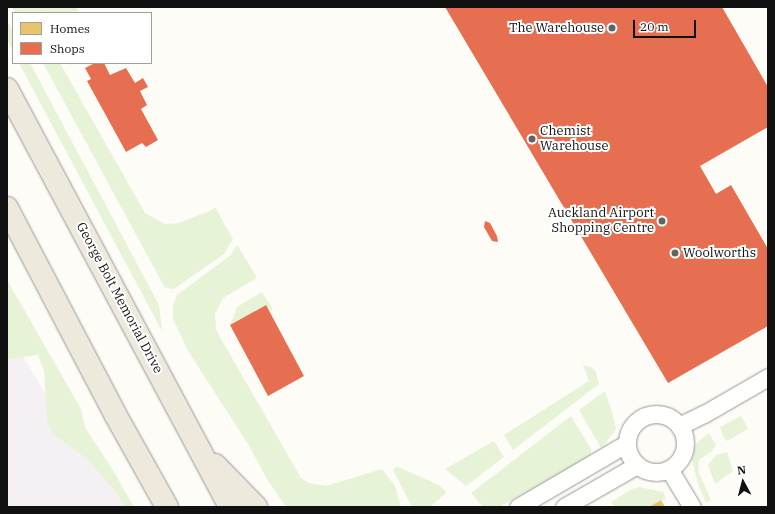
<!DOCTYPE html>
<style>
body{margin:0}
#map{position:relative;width:775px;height:514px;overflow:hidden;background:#fdfcf7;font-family:"IBM Plex Serif",serif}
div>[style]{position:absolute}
.industrial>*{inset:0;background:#f5f0f3}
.green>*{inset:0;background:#e7f3d7}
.homes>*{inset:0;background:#e9c46a}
.shops>*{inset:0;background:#e76f51}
.roads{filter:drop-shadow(0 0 1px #979795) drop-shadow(0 0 1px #979795)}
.minor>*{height:17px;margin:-8.5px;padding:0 8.5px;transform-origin:8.5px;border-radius:8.5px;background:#fffffe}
.minor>.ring{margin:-8.5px;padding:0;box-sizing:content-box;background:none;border:17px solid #fffffe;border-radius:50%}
.primary>*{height:22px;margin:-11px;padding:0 11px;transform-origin:11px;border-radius:11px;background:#ede9dc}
.dots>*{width:11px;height:11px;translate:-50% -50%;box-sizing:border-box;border:2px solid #fff;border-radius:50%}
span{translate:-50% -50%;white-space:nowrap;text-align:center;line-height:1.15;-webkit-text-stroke:4px #fff;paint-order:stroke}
.poi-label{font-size:13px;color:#111}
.right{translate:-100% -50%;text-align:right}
.left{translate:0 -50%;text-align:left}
.street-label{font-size:13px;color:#111}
.frame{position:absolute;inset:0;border:8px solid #111;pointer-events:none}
.legend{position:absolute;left:12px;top:12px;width:140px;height:52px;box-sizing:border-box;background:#fff;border:1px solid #a0a0a0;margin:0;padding:5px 7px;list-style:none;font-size:12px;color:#111}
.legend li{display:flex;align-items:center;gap:8px;height:20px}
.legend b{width:20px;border:1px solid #a0a0a0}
.north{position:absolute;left:723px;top:462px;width:40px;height:40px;-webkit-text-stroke:3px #fff;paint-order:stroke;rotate:353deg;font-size:11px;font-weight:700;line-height:16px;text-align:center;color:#111}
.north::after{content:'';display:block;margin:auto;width:14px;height:18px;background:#111;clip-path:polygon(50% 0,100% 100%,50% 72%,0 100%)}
.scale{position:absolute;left:633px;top:20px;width:63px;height:18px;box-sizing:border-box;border:2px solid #111;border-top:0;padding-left:5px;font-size:12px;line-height:14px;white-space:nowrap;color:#111;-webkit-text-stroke:3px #fff;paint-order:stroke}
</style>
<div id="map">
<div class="industrial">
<i style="clip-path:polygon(7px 329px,60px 419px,132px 507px,7px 507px)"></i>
</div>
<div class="green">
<i style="clip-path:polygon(12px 7px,76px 7px,79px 12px,15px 13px)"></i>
<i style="clip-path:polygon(7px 20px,13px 32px,13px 51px,7px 39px)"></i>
<i style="clip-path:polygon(19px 63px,30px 63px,159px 305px,162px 331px)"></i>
<i style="clip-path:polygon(43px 63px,60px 63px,145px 213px,165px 224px,179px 223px,212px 210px,215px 207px,233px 239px,224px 254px,174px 289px,165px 288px)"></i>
<i style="clip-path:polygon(238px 246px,257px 278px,223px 298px,215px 314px,216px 330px,301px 478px,309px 483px,326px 486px,382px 469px,395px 486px,401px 507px,286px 507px,267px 479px,248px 444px,188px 351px,173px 319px,173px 305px,177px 295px,231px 255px,235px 247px)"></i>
<i style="clip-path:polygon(7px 280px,81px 409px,85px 427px,114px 472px,134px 507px,124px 507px,116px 492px,87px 459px,53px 434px,47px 422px,44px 371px,38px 355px,7px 359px)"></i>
<i style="clip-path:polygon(262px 292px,273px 309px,269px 312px,265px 305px,230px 325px,237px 307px)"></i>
<i style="clip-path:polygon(583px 365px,591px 367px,596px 372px,599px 384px,513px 450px,504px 435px,589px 381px)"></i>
<i style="clip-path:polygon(605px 391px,612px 412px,616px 430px,601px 448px,579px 410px)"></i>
<i style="clip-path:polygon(571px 416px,592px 451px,589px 457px,499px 507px,483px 507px,471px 493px)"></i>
<i style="clip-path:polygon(741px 416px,748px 429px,727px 441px,724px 438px,720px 427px)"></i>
<i style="clip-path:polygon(709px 433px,716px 445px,711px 452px,700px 459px,698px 465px,699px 473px,711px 500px,706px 503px,698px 484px,692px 461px,692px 450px,698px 442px)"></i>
<i style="clip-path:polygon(494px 441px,504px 457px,466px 486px,445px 469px)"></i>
<i style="clip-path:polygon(727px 452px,733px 471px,715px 484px,708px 465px,716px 455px)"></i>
<i style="clip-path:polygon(396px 466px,441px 486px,446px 493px,430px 507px,412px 507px,393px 470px)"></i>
<i style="clip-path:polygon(639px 487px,663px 492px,666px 499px,661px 500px,649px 507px,614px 507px,611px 502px,632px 489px)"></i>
</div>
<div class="homes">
<i style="clip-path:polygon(661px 500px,665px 507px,649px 507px)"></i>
</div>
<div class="shops">
<i style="clip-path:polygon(445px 7px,722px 7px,768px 87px,768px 127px,700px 166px,716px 194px,731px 185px,768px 249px,768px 326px,668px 383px)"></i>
<i style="clip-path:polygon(95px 63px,104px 63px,110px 75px,126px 68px,135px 83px,143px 78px,148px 87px,140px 91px,147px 105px,141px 109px,158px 140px,146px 147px,142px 143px,126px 152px,87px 81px,91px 79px,85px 68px)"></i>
<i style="clip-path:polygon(485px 221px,490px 223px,497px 236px,498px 242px,492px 241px,484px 227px)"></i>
<i style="clip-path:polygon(266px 305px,304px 376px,268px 396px,230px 325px)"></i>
</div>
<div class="roads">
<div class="minor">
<i class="ring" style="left:627px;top:414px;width:41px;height:41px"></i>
<i style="left:679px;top:426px;width:28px;rotate:-26deg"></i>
<i style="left:704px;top:414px;width:74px;rotate:-30deg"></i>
<i style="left:669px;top:469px;width:44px;rotate:58.8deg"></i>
<i style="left:518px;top:507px;width:125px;rotate:-30.3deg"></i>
<i style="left:564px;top:507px;width:84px;rotate:-29.9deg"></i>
</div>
<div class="primary">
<i style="left:7px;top:89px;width:474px;rotate:61.9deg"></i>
<i style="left:7px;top:208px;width:233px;rotate:62.3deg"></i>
<i style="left:115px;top:414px;width:107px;rotate:60.8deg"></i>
<i style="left:215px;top:465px;width:59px;rotate:45.7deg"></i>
</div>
</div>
<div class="dots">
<i style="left:612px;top:28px;background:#646362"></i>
<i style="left:532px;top:139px;background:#646362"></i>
<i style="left:662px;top:221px;background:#646362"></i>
<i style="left:675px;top:253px;background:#646362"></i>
</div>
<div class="poi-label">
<span class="right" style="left:604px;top:28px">The Warehouse</span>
<span class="left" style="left:540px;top:139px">Chemist<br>Warehouse</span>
<span class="right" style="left:654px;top:221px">Auckland Airport<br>Shopping Centre</span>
<span class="left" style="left:683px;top:253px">Woolworths</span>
</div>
<div class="street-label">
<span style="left:119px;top:298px;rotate:62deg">George Bolt Memorial Drive</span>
</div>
<div class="frame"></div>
<ul class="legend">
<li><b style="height:11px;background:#e9c46a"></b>Homes</li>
<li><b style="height:11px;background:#e76f51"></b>Shops</li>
</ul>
<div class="north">N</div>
<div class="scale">20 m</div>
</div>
